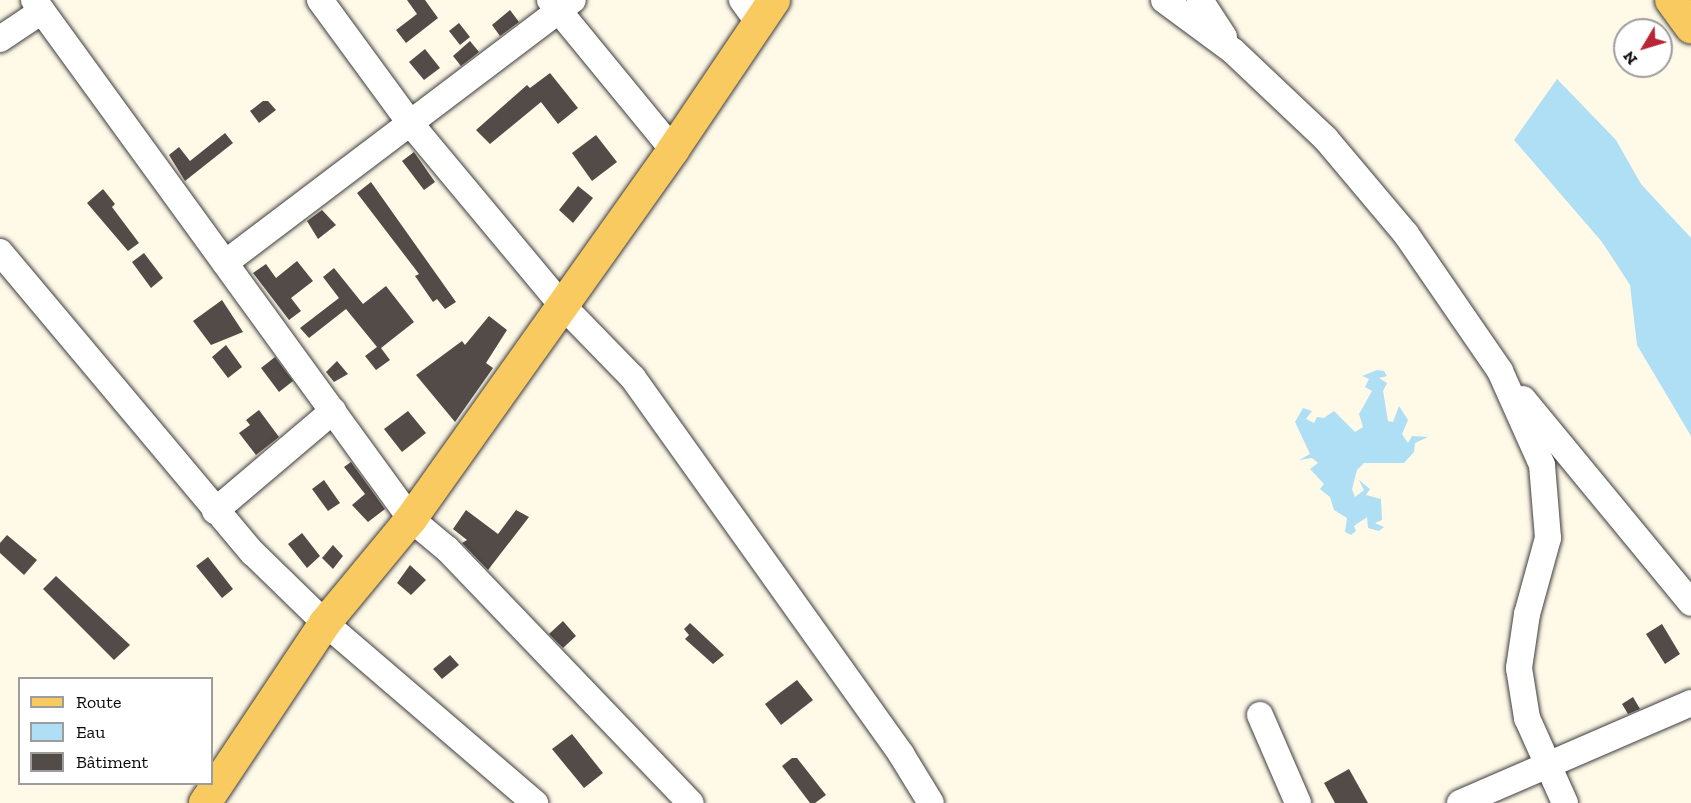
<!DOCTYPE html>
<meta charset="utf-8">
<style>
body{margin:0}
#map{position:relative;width:1691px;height:803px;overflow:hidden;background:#fff9e8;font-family:"Zilla Slab",serif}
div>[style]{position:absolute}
.water>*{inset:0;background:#aedff5}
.building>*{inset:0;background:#534b47}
.roads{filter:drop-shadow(0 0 2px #3d3d3d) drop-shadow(0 0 2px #3d3d3d)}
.minor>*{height:26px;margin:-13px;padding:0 13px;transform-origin:13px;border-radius:13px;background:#fff}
.major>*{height:32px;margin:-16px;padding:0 16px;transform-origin:16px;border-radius:16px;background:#f8ca5f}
span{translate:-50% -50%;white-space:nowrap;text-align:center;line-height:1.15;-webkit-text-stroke:6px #fff;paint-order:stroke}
.legend{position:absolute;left:18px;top:677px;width:195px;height:108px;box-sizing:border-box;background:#fff;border:2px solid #9d9d9d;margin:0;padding:8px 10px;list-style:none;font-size:18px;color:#0a0a0a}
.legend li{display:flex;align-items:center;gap:12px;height:30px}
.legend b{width:30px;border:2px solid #9d9d9d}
.north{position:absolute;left:1613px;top:18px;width:60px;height:60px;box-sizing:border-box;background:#fff;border:2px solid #9d9d9d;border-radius:50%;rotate:232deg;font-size:16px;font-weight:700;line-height:24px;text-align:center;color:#0a0a0a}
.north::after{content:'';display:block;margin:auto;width:21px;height:27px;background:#b82534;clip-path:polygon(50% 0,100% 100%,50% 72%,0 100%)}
</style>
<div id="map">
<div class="water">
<i style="clip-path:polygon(1557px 79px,1616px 140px,1641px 184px,1691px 238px,1691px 436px,1637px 345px,1630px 285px,1602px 242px,1514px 140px)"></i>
<i style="clip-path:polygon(1377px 370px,1384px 371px,1387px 376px,1379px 378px,1387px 383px,1383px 391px,1388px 421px,1393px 422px,1399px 406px,1408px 420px,1402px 434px,1408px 443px,1412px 436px,1428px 437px,1415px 443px,1414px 452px,1404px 463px,1364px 463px,1357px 470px,1352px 489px,1355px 497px,1364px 490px,1359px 480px,1370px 489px,1366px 495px,1381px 499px,1382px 520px,1375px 523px,1384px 527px,1379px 531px,1368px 528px,1367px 517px,1354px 526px,1356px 531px,1351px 535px,1345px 532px,1347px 518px,1334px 510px,1330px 497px,1320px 489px,1324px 484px,1310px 469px,1318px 463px,1312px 458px,1299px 460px,1310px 454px,1295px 422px,1303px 408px,1312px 411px,1306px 419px,1314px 423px,1317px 417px,1324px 418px,1334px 411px,1355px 432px,1363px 427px,1359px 414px,1372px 391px,1365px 387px,1369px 379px,1362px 376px)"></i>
</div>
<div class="building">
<i style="clip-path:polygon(407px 0,425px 0,438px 18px,406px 43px,396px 30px,417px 14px)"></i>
<i style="clip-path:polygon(510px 10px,519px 22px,500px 36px,492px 25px)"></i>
<i style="clip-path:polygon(459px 23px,470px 37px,460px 45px,449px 31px)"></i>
<i style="clip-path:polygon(470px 41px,479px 52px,461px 66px,453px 56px)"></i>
<i style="clip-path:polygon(425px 49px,440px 68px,424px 80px,409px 62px)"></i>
<i style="clip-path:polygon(550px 73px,578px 108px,558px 124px,541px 102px,490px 144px,476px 130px,527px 85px,530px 88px)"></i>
<i style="clip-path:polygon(263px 101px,268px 101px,276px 110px,259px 123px,250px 111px)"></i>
<i style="clip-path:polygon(225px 133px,233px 143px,185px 181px,169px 155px,179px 147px,190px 161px)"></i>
<i style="clip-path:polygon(596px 135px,617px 162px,592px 181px,572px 153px)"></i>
<i style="clip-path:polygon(414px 152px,435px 182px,424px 190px,402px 161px)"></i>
<i style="clip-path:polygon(371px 182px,456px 302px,445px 309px,437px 299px,433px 302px,415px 276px,419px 274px,357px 193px)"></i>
<i style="clip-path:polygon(578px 186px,593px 198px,573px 223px,559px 210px)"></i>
<i style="clip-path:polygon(103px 189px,115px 204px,112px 207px,139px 243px,128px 251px,87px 203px)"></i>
<i style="clip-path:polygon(322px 210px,336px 225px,318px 239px,307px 221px)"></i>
<i style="clip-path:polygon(144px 253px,163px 278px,151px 288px,132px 262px)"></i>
<i style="clip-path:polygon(297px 261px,313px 281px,291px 298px,301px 311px,289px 320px,253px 273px,266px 264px,276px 278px)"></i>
<i style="clip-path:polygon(334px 268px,363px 304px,386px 286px,414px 322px,381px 348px,390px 360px,376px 370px,365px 356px,377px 347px,346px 309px,309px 338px,300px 328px,339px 298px,323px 277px)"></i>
<i style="clip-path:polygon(222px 300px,243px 332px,211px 345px,193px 321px)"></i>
<i style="clip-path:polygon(489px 316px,507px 330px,486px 363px,493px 368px,455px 422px,416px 375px,462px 341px,465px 345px)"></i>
<i style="clip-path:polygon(226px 345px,242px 367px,228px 378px,212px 357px)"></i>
<i style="clip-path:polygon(275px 357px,293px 381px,279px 392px,261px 368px)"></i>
<i style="clip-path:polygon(337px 361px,348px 374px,334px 382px,326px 372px)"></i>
<i style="clip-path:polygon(259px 410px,279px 437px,256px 455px,239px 433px,250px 425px,246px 420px)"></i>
<i style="clip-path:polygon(408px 411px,426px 433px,402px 452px,384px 429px)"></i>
<i style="clip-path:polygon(351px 462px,385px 509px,368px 522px,352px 505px,365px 494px,344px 467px)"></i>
<i style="clip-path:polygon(324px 480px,340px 503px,328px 511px,312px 489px)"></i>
<i style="clip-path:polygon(466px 510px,498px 534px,516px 510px,529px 517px,488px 570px,462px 543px,467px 540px,453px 529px)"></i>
<i style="clip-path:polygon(302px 533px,320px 556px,307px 568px,288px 544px)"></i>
<i style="clip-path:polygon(7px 535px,37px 560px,24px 575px,0 553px,0 543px)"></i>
<i style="clip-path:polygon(333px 545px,343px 556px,333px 569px,322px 558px)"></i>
<i style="clip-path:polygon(208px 557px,233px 589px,222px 598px,196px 566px)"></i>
<i style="clip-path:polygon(410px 565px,426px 580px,411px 595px,397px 583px)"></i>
<i style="clip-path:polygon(56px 576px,130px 645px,114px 660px,43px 589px)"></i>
<i style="clip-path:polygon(563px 621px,576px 636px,563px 648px,549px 634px)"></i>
<i style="clip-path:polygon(690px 623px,724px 655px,713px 664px,685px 639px,689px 635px,684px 629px)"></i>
<i style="clip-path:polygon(1662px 624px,1680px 654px,1665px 664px,1646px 634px)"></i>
<i style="clip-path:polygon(450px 655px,459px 665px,442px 679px,433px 669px)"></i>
<i style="clip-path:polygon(797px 680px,813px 700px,781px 725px,765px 704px)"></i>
<i style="clip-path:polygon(1633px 697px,1640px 709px,1628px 714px,1622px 704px)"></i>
<i style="clip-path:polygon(572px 734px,603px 773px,584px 788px,552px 749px)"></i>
<i style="clip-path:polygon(792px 758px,797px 758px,826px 795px,815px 803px,810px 803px,782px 766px)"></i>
<i style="clip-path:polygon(1349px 769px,1368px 803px,1335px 803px,1324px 783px)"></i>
</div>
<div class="roads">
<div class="minor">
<i style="left:34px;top:0;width:641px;rotate:54.01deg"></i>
<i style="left:411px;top:519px;width:47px;rotate:39.8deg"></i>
<i style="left:447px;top:549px;width:352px;rotate:46.2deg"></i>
<i style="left:320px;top:0;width:152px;rotate:53.8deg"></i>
<i style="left:410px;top:123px;width:236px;rotate:50.2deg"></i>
<i style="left:561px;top:304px;width:103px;rotate:45.8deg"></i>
<i style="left:633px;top:378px;width:462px;rotate:54.5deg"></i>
<i style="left:901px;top:754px;width:57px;rotate:58.5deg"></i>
<i style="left:550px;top:0;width:194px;rotate:50.6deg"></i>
<i style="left:742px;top:0;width:29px;rotate:54deg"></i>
<i style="left:1164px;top:0;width:86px;rotate:36.5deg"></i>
<i style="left:1233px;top:51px;width:128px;rotate:43.4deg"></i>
<i style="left:1326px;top:139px;width:124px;rotate:49.9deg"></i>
<i style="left:1406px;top:234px;width:166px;rotate:55.5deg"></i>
<i style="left:1500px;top:371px;width:103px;rotate:65.9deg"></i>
<i style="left:1542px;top:465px;width:73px;rotate:85.3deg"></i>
<i style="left:1548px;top:538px;width:79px;rotate:105.4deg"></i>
<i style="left:1527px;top:614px;width:55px;rotate:98.4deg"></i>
<i style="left:1519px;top:668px;width:51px;rotate:80.9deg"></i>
<i style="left:1527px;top:718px;width:93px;rotate:65.9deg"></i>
<i style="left:1200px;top:0;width:44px;rotate:57deg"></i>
<i style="left:0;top:39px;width:50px;rotate:-33.7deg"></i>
<i style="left:0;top:252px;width:393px;rotate:50deg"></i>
<i style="left:253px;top:553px;width:100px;rotate:44.2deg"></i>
<i style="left:325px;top:623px;width:277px;rotate:40.6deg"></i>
<i style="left:225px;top:263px;width:436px;rotate:-37.1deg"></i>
<i style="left:1523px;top:399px;width:264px;rotate:50.5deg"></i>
<i style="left:215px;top:511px;width:155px;rotate:-40.3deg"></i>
<i style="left:1260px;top:715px;width:96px;rotate:66.6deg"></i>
<i style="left:1460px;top:803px;width:252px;rotate:-23.4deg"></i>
</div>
<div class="major">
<i style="left:1671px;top:0;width:34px;rotate:54deg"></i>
<i style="left:205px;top:803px;width:216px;rotate:-56.3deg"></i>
<i style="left:325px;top:623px;width:135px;rotate:-50.4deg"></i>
<i style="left:411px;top:519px;width:453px;rotate:-54.6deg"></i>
<i style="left:673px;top:150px;width:181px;rotate:-56deg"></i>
</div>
</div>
<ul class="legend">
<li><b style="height:8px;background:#f8ca5f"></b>Route</li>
<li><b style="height:16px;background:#aedff5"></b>Eau</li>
<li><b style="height:16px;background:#534b47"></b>Bâtiment</li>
</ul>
<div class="north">N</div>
</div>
